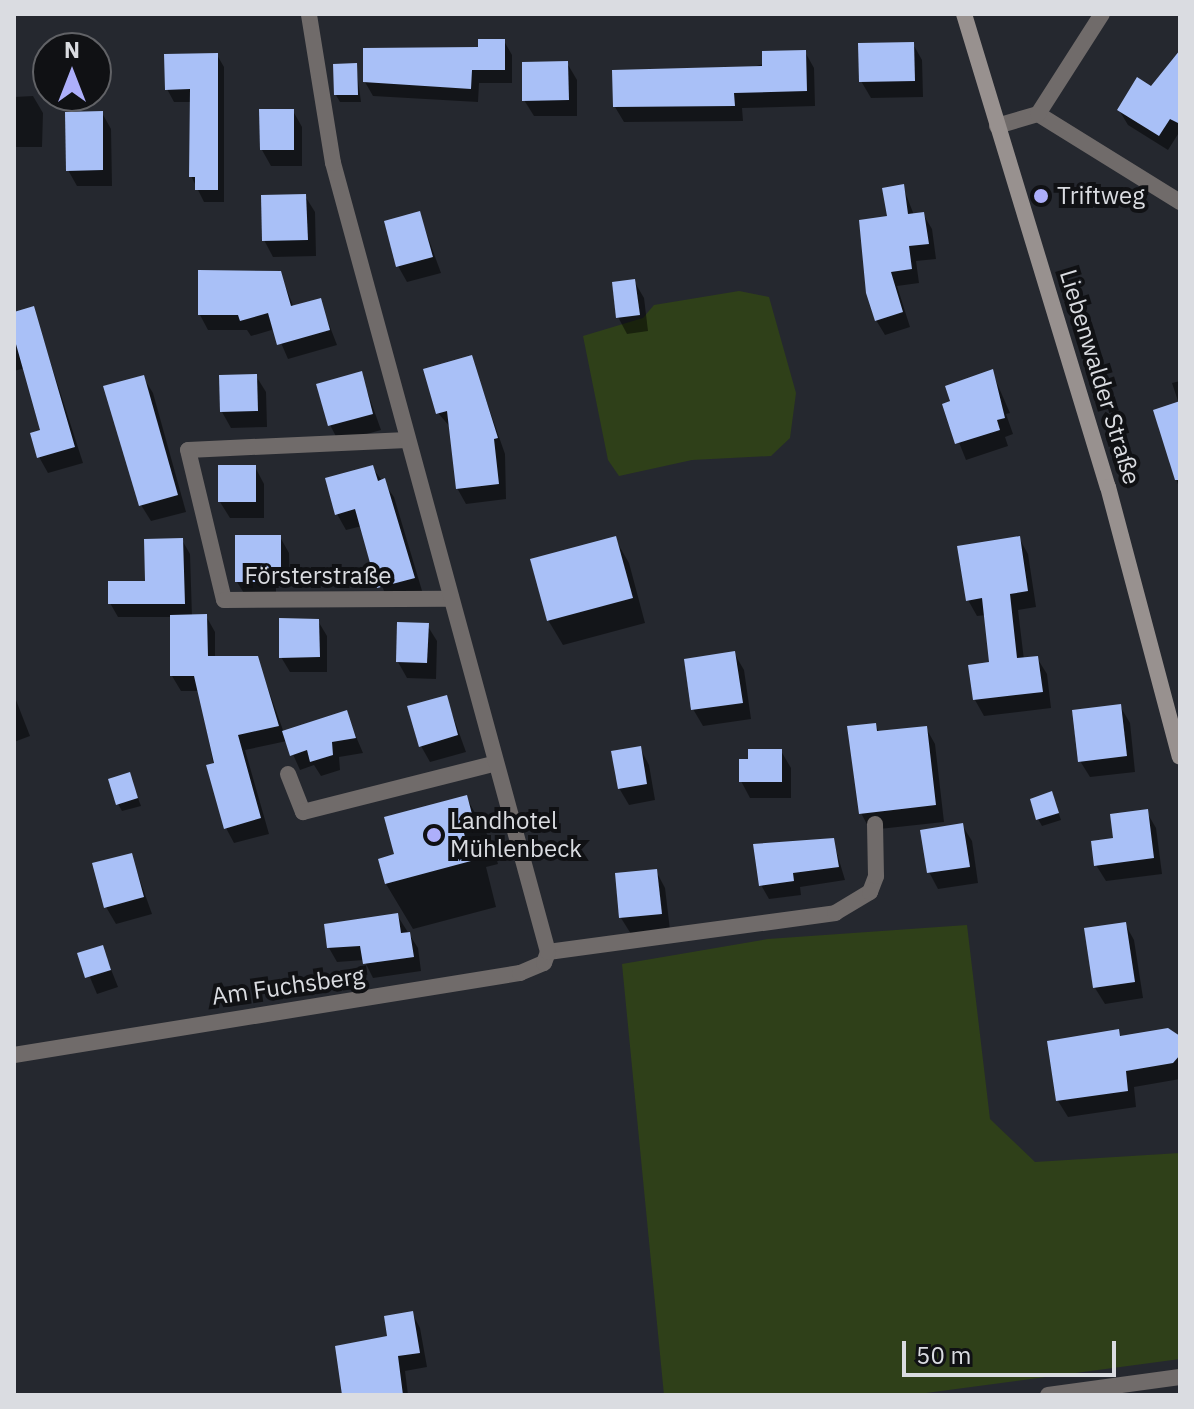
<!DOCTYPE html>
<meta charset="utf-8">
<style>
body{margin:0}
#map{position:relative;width:1194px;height:1409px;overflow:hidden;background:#25282f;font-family:"IBM Plex Sans",sans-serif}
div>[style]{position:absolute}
.green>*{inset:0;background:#2f4019}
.shadow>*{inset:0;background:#0007}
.building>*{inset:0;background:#a9c0f7}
.service>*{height:16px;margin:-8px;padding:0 8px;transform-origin:8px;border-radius:8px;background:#706b6a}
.minor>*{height:16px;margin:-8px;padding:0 8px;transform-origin:8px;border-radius:8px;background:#706b6a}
.secondary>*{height:16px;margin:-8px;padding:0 8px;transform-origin:8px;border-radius:8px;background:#98918f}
.dots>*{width:22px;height:22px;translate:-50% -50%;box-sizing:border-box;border:4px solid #101114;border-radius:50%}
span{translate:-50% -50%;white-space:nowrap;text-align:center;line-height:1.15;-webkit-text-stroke:8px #101114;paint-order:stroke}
.poi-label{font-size:24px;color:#dadce1}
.left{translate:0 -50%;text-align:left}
.street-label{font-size:24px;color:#dadce1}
.frame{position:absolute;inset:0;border:16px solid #dadce1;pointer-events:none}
.north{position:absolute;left:32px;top:32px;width:80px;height:80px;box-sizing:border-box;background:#101114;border:2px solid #616266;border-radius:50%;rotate:0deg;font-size:22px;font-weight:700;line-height:32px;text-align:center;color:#dadce1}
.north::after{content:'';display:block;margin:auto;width:28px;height:36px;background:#adaffb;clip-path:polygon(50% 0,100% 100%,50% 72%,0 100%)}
.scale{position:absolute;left:902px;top:1341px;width:214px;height:36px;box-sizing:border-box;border:4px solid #dadce1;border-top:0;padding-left:10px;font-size:24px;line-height:28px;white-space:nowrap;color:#dadce1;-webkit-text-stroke:6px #101114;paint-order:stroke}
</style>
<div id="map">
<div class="green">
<i style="clip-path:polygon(739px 291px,769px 297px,796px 393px,790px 438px,771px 456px,692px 460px,619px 476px,608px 460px,583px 336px,643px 318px,654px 305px)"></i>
<i style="clip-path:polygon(967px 925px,990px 1119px,1035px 1162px,1180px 1153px,1180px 1359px,911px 1395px,664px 1395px,622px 964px,768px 939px)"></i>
</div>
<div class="shadow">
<i style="clip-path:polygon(504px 41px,512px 55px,512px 83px,479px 83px,478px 102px,373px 96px,365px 82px)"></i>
<i style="clip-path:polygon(913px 44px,922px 60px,923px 97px,871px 98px,861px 81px)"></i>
<i style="clip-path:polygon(805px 52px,814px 68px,815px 106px,742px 108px,743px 121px,624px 122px,615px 107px)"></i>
<i style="clip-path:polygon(1180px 53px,1180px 131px,1168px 150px,1128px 125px,1119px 110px,1151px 88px)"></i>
<i style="clip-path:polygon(217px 55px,224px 67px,224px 202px,204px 202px,191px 176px,192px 102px,174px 102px,167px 89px)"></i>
<i style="clip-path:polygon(567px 63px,577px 80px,577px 116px,534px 116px,524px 100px)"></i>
<i style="clip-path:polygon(356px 65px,361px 102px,340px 102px,336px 95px)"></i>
<i style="clip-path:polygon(33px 96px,43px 113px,42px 147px,16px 147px,14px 157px,14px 97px)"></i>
<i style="clip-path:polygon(293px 111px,302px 127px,302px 166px,271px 166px,262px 150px)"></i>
<i style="clip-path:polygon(102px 113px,111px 129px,112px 186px,77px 186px,68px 170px)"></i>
<i style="clip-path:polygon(903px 187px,914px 215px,923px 214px,932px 229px,936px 259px,916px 261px,919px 283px,897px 286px,910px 327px,885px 335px,876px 320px,889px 218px)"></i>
<i style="clip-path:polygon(305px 196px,315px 212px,316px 256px,273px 257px,264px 240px)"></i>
<i style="clip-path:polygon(419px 213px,441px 273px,407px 282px,398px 266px)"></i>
<i style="clip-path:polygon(280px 273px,294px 308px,320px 301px,337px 345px,288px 359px,275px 329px,251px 336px,247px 330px,208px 330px,200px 315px)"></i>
<i style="clip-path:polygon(634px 281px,644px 298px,648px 331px,627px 334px,618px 317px)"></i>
<i style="clip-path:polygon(33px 308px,83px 463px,48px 473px,39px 457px,43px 431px,25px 368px,14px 371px,14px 314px)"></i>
<i style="clip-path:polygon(471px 357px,505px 454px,506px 499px,466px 504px,457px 488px,451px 428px,438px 413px,425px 371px)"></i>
<i style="clip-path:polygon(992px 372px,1010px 413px,1006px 414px,1013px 434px,1005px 437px,1008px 446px,966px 460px,944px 405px)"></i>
<i style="clip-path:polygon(361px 374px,381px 430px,339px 442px,330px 425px)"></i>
<i style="clip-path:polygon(256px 376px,266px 392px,267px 427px,231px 428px,222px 412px)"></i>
<i style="clip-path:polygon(143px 377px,153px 393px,186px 512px,151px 521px,141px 505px)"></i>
<i style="clip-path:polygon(1180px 381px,1180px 491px,1155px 411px,1179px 404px,1172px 383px)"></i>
<i style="clip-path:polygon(255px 467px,264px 484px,264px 518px,230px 518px,220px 502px)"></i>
<i style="clip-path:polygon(372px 467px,394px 497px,423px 594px,388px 603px,362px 526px,346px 530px,337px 514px)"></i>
<i style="clip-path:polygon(280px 537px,289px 553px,290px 586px,276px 586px,276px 597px,247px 598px,237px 582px)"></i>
<i style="clip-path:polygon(1019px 538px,1028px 554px,1036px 607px,1018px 610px,1024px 660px,1037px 658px,1047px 674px,1051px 708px,984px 716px,975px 700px,992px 663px,986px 615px,977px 616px,968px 600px)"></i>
<i style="clip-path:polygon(615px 539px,629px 563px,645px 623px,563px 645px,548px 620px)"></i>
<i style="clip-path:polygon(182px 540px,190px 554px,192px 617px,206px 616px,215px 632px,215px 658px,257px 658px,284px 733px,346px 713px,363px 753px,339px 757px,340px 770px,321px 776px,314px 765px,300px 770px,287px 741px,245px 750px,269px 834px,234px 843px,226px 828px,199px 691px,181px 691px,172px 676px,172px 617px,118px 617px,110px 603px,147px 583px)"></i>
<i style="clip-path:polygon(318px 621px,327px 636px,327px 672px,290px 672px,281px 657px)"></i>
<i style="clip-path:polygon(427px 625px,437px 641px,436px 679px,407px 678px,398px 662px)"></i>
<i style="clip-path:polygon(734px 653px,744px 670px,751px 719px,703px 726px,693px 709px)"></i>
<i style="clip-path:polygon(14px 695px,30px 736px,14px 742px)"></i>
<i style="clip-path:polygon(446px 697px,466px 752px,430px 762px,421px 746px)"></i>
<i style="clip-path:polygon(1120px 706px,1130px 723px,1135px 772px,1090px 777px,1080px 761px)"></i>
<i style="clip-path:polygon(875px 725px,880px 733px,926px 728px,935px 744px,944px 822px,870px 830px,861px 813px)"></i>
<i style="clip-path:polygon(640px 748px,649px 765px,655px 800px,629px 805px,619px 788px)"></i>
<i style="clip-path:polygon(781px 751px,791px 768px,791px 798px,750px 798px,741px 781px)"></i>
<i style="clip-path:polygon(129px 775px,141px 806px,122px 811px,118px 804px)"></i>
<i style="clip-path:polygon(1052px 794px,1061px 820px,1042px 826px,1038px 819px)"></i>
<i style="clip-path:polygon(466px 797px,492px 843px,498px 864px,486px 867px,496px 907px,413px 929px,386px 884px,396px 856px)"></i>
<i style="clip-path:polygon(1146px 811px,1156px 828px,1162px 874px,1106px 881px,1096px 865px)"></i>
<i style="clip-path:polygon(962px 825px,972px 841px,978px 883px,938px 889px,929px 872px)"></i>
<i style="clip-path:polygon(833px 840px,845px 880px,800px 887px,801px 895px,769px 899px,761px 885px)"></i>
<i style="clip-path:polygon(131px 855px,152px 914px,116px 924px,106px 907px)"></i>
<i style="clip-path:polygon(656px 871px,665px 888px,670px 930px,631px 934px,621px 918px)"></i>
<i style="clip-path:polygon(397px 915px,418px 948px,421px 971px,373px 978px,364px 960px,337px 962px,329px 948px)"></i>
<i style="clip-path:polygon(1125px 924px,1134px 940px,1143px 998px,1105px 1004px,1095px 988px)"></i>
<i style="clip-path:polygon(102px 947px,118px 987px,97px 994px,80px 954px)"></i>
<i style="clip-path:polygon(1118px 1031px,1122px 1038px,1180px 1039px,1180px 1079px,1134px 1087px,1136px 1107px,1068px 1117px,1058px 1101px)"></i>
<i style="clip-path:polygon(412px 1313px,420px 1328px,427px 1367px,405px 1371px,408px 1395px,364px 1395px)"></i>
</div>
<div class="building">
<i style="clip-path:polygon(478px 39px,505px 39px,505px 70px,472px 70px,471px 89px,363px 82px,363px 48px,478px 47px)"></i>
<i style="clip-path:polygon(914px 42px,915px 81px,859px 82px,858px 43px)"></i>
<i style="clip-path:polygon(806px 50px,807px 91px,734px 93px,735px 106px,613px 107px,612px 70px,762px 66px,762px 51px)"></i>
<i style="clip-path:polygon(1180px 50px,1180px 124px,1170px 119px,1159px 136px,1117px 110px,1137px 77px,1151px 86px)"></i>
<i style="clip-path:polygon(218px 53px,218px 190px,195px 190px,195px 177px,189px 177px,190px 89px,165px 90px,164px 54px)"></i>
<i style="clip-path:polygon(568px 61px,569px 100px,522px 101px,522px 62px)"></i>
<i style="clip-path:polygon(357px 63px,358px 95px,334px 95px,333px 64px)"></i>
<i style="clip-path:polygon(259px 109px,294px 109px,294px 150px,260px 150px)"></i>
<i style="clip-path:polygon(103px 111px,103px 170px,66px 171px,65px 112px)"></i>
<i style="clip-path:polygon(904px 184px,908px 214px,924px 212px,929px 244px,909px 246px,912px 269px,891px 272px,903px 312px,875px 321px,866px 293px,859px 220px,887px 216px,882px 188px)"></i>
<i style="clip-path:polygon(306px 194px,308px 240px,262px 241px,261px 195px)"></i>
<i style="clip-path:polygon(420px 211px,433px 257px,396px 267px,384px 221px)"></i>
<i style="clip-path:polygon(198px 270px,281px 271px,291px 306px,321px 298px,330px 330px,277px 345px,268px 313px,240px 321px,238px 315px,198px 315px)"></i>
<i style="clip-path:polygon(635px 279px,640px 315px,616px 318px,612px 282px)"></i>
<i style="clip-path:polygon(34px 306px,75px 447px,37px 458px,30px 433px,40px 430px,14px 337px,14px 312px)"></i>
<i style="clip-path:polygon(472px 355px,498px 438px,494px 439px,499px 484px,456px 489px,447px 411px,436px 414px,423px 369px)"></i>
<i style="clip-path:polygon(993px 369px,1005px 418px,997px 420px,1000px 430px,955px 444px,942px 404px,950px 401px,945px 386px)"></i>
<i style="clip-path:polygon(362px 371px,373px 414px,328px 426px,316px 384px)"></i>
<i style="clip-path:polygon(257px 374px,258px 411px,220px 412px,219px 375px)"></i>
<i style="clip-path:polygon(144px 375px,178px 495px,139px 506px,103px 386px)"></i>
<i style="clip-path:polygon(1180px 401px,1180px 480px,1175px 480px,1153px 410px)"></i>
<i style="clip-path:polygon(218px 465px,256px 465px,256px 502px,218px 502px)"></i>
<i style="clip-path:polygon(373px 465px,378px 481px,385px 478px,415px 578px,377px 588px,355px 509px,335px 515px,325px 478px)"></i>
<i style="clip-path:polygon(235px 535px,281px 535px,281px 571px,267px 571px,267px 582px,235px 582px)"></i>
<i style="clip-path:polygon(616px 536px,633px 598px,547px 621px,530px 559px)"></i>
<i style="clip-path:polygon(1020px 536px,1028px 591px,1010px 594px,1017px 658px,1038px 656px,1043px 692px,973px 700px,968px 665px,989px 662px,982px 598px,966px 601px,957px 546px)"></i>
<i style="clip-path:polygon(183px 538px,185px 604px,108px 604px,108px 581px,145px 581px,144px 539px)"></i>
<i style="clip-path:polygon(207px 614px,208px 656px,258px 656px,279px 726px,238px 735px,261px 818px,224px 829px,206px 765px,214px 763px,194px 676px,170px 676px,170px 615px)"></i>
<i style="clip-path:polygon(279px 618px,319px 619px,320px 657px,279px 658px)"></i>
<i style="clip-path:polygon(397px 622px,429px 623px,427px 663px,396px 662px)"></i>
<i style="clip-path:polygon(735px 651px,743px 703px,691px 710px,684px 659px)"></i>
<i style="clip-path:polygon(447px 695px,458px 735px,419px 747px,407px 706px)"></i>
<i style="clip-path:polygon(1121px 704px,1127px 756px,1078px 762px,1072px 710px)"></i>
<i style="clip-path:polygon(347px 710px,356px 738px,332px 742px,333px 755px,310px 762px,307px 750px,290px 756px,282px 731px)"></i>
<i style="clip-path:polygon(876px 723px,877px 731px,927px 726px,936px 805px,859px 814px,847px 726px)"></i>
<i style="clip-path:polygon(641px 746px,647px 784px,618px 789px,611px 751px)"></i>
<i style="clip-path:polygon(748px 749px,782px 749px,782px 782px,739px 782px,739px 759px,748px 759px)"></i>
<i style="clip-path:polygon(130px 772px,138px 798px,116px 805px,108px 779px)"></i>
<i style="clip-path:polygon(1052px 791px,1059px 813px,1036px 820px,1030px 799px)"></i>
<i style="clip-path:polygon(467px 795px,473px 818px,461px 821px,471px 861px,385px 884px,378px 859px,394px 854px,384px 817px)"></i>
<i style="clip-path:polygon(1148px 809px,1154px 858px,1094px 866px,1091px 841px,1113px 838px,1110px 814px)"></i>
<i style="clip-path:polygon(963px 823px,970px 867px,927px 873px,920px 830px)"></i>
<i style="clip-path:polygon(834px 838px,839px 867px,793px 873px,794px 881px,759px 886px,753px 844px)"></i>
<i style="clip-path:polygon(132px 853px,144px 897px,104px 908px,92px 863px)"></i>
<i style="clip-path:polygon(657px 869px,662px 914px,619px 918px,615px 873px)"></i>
<i style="clip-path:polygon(398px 913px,401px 933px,410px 932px,414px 957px,363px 964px,360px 946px,327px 948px,324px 924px)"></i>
<i style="clip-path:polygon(1126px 922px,1135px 982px,1093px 988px,1084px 928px)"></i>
<i style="clip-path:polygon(103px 945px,111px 970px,85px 978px,77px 953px)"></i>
<i style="clip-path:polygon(1168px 1028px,1180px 1036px,1180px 1055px,1173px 1063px,1126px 1071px,1128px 1091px,1056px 1101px,1047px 1041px,1119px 1029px,1120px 1036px)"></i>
<i style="clip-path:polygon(413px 1311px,420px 1353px,398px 1356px,403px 1395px,342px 1395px,335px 1346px,387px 1336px,384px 1316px)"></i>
</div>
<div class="service">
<i style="left:288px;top:774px;width:41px;rotate:68.5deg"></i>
<i style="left:303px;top:812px;width:199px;rotate:-14.2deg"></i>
</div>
<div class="minor">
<i style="left:1038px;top:114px;width:167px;rotate:31.8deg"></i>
<i style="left:997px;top:126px;width:43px;rotate:-16.3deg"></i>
<i style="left:1038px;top:114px;width:119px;rotate:-57.4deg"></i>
<i style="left:407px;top:440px;width:219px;rotate:177.4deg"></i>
<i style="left:188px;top:450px;width:154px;rotate:76.5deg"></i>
<i style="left:224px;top:600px;width:225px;rotate:-0.3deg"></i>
<i style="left:548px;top:952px;width:290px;rotate:-7.7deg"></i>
<i style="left:835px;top:913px;width:41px;rotate:-31deg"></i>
<i style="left:870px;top:892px;width:17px;rotate:-69deg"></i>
<i style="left:876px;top:876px;width:52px;rotate:-91.1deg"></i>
<i style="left:14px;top:1055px;width:513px;rotate:-9.21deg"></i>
<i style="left:520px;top:973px;width:26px;rotate:-23deg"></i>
<i style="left:544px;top:963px;width:12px;rotate:-70deg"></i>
<i style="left:548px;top:952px;width:818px;rotate:-105.24deg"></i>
<i style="left:333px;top:163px;width:151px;rotate:-99.2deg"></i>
<i style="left:1048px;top:1395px;width:133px;rotate:-7.8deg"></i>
</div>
<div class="secondary">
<i style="left:964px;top:14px;width:494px;rotate:73.1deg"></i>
<i style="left:1108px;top:487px;width:279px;rotate:75.1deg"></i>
</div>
<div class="dots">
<i style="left:1041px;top:196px;background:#adaffb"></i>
<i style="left:434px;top:835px;background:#adaffb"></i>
</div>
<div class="poi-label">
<span class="left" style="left:1057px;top:196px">Triftweg</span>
<span class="left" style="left:450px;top:835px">Landhotel<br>Mühlenbeck</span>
</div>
<div class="street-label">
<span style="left:1100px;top:377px;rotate:73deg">Liebenwalder Straße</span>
<span style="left:318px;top:576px">Försterstraße</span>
<span style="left:288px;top:986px;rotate:-8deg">Am Fuchsberg</span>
</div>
<div class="frame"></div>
<div class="north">N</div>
<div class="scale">50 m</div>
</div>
